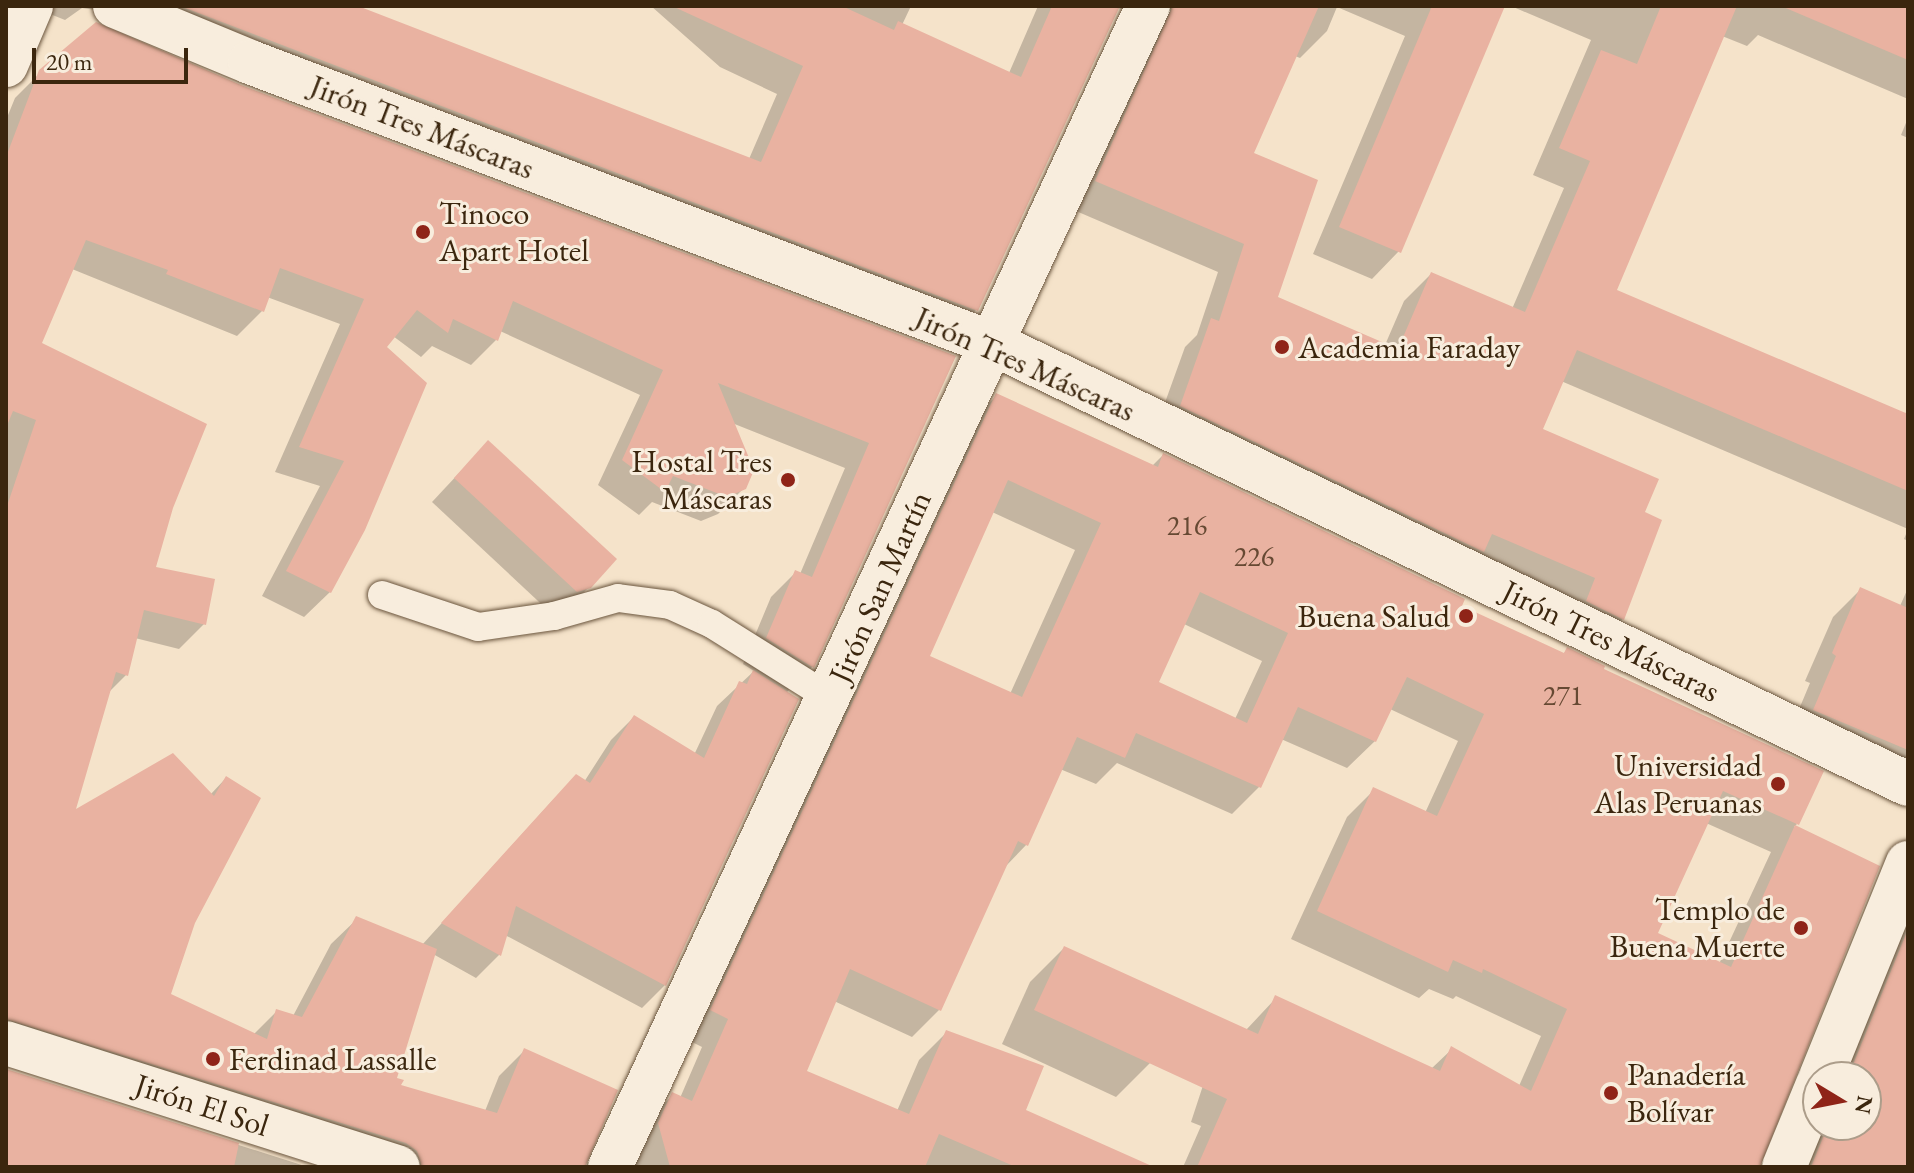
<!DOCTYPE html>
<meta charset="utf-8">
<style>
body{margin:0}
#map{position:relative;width:1914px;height:1173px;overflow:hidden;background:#f5e3ca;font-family:"EB Garamond",serif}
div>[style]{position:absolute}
.shadow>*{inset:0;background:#0003}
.building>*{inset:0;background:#e9b2a1}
.roads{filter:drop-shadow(0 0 2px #6a553d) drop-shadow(0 0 2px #6a553d)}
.service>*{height:28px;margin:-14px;padding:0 14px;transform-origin:14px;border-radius:14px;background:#f8eddd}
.minor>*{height:44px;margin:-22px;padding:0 22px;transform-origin:22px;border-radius:22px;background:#f8eddd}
.tertiary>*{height:44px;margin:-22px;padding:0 22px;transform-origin:22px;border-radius:22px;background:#f8eddd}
.dots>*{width:22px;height:22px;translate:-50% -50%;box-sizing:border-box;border:4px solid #f8eddd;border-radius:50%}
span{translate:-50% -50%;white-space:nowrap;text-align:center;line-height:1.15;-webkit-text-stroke:6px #f8eddd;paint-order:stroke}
.number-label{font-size:28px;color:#664933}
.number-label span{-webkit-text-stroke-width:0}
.street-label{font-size:32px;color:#3b260e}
.poi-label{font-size:32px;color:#3b260e}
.left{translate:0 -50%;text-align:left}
.right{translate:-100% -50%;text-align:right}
.frame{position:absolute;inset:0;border:8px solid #3b260e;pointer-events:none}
.north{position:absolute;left:1802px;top:1061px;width:80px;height:80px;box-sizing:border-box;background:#f8eddd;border:2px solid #ac9d8a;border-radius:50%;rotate:100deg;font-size:22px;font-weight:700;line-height:32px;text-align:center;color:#3b260e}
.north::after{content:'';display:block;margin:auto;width:28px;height:36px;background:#8f2418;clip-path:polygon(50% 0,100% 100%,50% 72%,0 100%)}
.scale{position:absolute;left:32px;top:48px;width:156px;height:36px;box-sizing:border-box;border:4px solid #3b260e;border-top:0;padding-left:10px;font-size:24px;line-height:28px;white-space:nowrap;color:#3b260e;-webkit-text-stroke:6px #f8eddd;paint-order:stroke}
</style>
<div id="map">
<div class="shadow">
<i style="clip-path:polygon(30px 6px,354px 6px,749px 159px,777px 94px,720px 67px,651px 6px,911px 6px,902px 25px,1009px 73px,1038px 6px,1503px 6px,1399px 251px,1372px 279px,1313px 254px,1405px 36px,1337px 7px,1327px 31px,1300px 58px,1295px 56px,1251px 154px,1276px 298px,1385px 345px,1404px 301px,1431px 274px,1512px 309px,1564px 188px,1533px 175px,1591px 40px,1511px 6px,1908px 6px,1908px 99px,1758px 35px,1747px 46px,1722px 36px,1615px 291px,1905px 415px,1908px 406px,1908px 541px,1904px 539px,1908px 529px,1561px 381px,1541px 430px,1642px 513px,1623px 619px,1595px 646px,1154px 433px,1185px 347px,1197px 335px,1218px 272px,1069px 208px,1131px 10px,1117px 8px,976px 310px,949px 338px,96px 10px,82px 8px,65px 20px)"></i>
<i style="clip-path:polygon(evenodd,41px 72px,240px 87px,953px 357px,812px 667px,786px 693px,665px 985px,642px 1008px,505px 935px,499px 955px,476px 978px,433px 954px,395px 1079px,398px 1086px,485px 1111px,499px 1076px,524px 1051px,583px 1167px,378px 1167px,6px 1049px,6px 120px,15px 98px,41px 72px,72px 269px,237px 336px,262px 311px,267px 297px,340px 324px,275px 472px,320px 486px,262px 596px,304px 617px,330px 592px,384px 347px,393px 336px,421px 357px,432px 346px,471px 365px,496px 340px,500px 331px,640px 395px,598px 485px,639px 515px,652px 502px,701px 521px,718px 514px,744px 488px,732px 423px,845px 468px,800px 574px,796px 572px,771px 597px,743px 664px,754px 671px,717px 706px,694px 755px,634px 717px,611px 740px,584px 782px,553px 800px,422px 945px,357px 919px,331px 944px,293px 1016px,277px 1011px,253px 1035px,169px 996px,194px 922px,226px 778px,210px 795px,73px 813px,108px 693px,126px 675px,135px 638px,179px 649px,204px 624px,153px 569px,171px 508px,40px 344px,72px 269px)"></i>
<i style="clip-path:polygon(1908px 118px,1908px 138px,1901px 135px)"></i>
<i style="clip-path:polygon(evenodd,997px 395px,1152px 466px,1163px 455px,1459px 607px,1562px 655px,1567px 650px,1601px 670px,1797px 824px,1794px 827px,1877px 867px,1758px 1167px,1183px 1167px,1201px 1126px,1191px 1122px,1213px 1055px,1246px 1030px,1276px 998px,1431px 1069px,1452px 1049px,1519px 1086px,1541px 1036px,1456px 996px,1453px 999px,1429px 989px,1419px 998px,1291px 939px,1347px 817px,1374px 790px,1425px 813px,1458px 741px,1390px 709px,1375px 741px,1347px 768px,1281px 739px,1259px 787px,1232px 814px,1117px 763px,1096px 784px,1060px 769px,1027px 844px,1004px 868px,939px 1010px,912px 1037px,834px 1001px,805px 1072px,897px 1111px,919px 1060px,946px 1033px,1023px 1112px,1106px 1167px,636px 1167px,631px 1152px,645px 1122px,673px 1095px,680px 1098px,702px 1047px,684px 1038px,969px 423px,997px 395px,992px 512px,1075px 550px,1010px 694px,927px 657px,992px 512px,997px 395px,1184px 624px,1262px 661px,1235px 719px,1157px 683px,1184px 624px,997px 395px,1706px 823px,1771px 852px,1719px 964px,1655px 934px,1706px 823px)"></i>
<i style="clip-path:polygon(488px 442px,589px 587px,565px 611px,553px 615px,432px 502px)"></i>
<i style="clip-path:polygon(1908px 588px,1908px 789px,1787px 738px,1810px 683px,1805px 681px,1833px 617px,1860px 590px,1900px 606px)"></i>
<i style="clip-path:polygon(1908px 907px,1908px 1167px,1796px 1167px,1818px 1125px,1866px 1125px,1866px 1077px,1833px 1077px)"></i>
<i style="clip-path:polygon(1064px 948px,1150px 1063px,1116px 1097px,1002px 1044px,1030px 982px)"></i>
<i style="clip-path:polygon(6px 1071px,308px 1167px,28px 1167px,6px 1147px)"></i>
</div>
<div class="building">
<i style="clip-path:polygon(180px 6px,358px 6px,761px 162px,803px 66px,672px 6px,842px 6px,894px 30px,898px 21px,1021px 77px,1052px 6px,1120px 6px,978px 311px)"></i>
<i style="clip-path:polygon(1173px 6px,1319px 6px,1254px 153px,1318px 180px,1278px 297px,1398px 349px,1431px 272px,1525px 312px,1590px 161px,1559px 148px,1601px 50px,1637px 64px,1661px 6px,1737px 6px,1617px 290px,1908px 414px,1908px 491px,1577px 350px,1543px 429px,1659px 479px,1645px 512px,1662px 520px,1624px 620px,1586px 601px,1595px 578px,1492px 534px,1484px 552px,1180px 406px,1211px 318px,1219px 321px,1244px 244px,1095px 181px)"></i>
<i style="clip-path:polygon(1432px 6px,1505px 6px,1401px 253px,1339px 227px)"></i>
<i style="clip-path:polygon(1781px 6px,1908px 6px,1908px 60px)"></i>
<i style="clip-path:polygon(96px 22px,241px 85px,956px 356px,814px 668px,766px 638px,795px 570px,812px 577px,869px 443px,718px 383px,754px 470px,746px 489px,727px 497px,673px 476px,665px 492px,622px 460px,663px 370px,513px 301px,498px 341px,453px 319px,448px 333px,417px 310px,387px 347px,427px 383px,365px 530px,331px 593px,286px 571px,344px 461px,299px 447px,364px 299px,280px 268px,264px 312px,166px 274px,168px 270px,86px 240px,42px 343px,207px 424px,173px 508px,156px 567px,215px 579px,206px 625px,144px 610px,128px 676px,116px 672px,76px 809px,173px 753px,214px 796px,226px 776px,261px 798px,195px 923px,171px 994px,267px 1039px,276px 1009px,302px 1017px,356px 916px,437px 949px,397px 1078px,404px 1080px,401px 1085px,497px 1113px,524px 1048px,618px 1090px,585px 1167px,422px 1167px,417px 1151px,406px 1143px,6px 1019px,6px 509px,36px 420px,13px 411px,6px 428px,6px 157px,39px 70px)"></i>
<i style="clip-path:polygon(evenodd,996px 393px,1158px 467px,1163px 453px,1465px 599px,1462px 606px,1564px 653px,1567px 647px,1605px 666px,1604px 669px,1824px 771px,1799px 825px,1723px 791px,1658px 933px,1731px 967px,1795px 825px,1880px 866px,1760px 1167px,1197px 1167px,1227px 1099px,1034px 1010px,1064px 946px,1258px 1034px,1275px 995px,1440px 1071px,1451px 1046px,1531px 1091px,1567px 1009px,1483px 969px,1482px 973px,1453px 960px,1448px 972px,1317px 911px,1373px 787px,1437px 816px,1484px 714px,1407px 677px,1376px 742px,1298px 707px,1261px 788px,1136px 733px,1125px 758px,1077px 737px,1028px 846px,1018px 841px,941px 1011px,850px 969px,807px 1071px,909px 1114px,946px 1030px,1044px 1066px,1026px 1110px,1154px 1167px,1016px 1167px,939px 1134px,925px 1167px,670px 1167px,658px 1123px,672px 1092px,692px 1101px,728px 1019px,710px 1010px,996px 393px,1008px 480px,1101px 523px,1022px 697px,930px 656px,1008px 480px,996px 393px,1200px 592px,1288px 633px,1247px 723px,1159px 682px,1200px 592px)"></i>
<i style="clip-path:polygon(488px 440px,617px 559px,591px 588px,577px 592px,454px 478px)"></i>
<i style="clip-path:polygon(1860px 587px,1908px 608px,1908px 750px,1813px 710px,1836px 656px,1832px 653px)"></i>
<i style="clip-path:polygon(753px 670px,799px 699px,666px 986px,516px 906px,501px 956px,441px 923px,576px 774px,590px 783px,634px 715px,704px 758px,739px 681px,747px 684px)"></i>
<i style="clip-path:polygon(1908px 929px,1908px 1167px,1811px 1167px,1828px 1125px,1866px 1125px,1866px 1077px,1848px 1077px)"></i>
<i style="clip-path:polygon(6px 1069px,239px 1143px,234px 1167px,6px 1167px)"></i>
</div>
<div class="roads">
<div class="service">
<i style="left:382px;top:595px;width:101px;rotate:18.4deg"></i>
<i style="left:478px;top:627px;width:77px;rotate:-8.2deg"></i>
<i style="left:554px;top:616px;width:66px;rotate:-15.7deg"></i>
<i style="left:618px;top:598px;width:52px;rotate:7.7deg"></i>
<i style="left:670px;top:605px;width:46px;rotate:24.3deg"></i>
<i style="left:712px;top:624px;width:139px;rotate:32.1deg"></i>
</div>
<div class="minor">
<i style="left:115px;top:6px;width:146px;rotate:22.5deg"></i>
<i style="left:250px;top:62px;width:796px;rotate:20.76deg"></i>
<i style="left:994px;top:344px;width:1014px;rotate:25.71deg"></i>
<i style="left:6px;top:65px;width:64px;rotate:-67deg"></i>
<i style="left:6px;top:1043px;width:411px;rotate:17.6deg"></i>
<i style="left:1821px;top:1077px;width:231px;rotate:-67.9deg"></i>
<i style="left:1784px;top:1167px;width:90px;rotate:-67.7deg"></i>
</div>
<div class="tertiary">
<i style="left:610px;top:1167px;width:1280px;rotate:-65.14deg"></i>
</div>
</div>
<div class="dots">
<i style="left:423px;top:232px;background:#8f2418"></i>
<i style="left:1282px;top:347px;background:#8f2418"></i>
<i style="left:788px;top:480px;background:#8f2418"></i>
<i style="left:1466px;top:616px;background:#8f2418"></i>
<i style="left:1778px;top:784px;background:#8f2418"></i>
<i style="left:1801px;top:928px;background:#8f2418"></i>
<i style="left:213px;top:1059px;background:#8f2418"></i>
<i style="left:1611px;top:1093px;background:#8f2418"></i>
</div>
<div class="number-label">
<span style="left:1187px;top:525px">216</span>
<span style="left:1254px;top:556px">226</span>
<span style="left:1563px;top:695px">271</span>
</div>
<div class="street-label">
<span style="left:422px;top:127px;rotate:21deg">Jirón Tres Máscaras</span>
<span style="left:1025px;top:364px;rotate:24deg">Jirón Tres Máscaras</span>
<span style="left:880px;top:587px;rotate:-66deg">Jirón San Martín</span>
<span style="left:1611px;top:641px;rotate:26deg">Jirón Tres Máscaras</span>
<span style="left:202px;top:1105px;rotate:18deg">Jirón El Sol</span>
</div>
<div class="poi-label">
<span class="left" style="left:439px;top:232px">Tinoco<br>Apart Hotel</span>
<span class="left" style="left:1298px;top:347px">Academia Faraday</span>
<span class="right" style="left:772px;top:480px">Hostal Tres<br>Máscaras</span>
<span class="right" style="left:1450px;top:616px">Buena Salud</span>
<span class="right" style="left:1762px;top:784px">Universidad<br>Alas Peruanas</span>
<span class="right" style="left:1785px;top:928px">Templo de<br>Buena Muerte</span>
<span class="left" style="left:229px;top:1059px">Ferdinad Lassalle</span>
<span class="left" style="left:1627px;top:1093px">Panadería<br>Bolívar</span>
</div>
<div class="frame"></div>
<div class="north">N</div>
<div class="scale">20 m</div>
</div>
